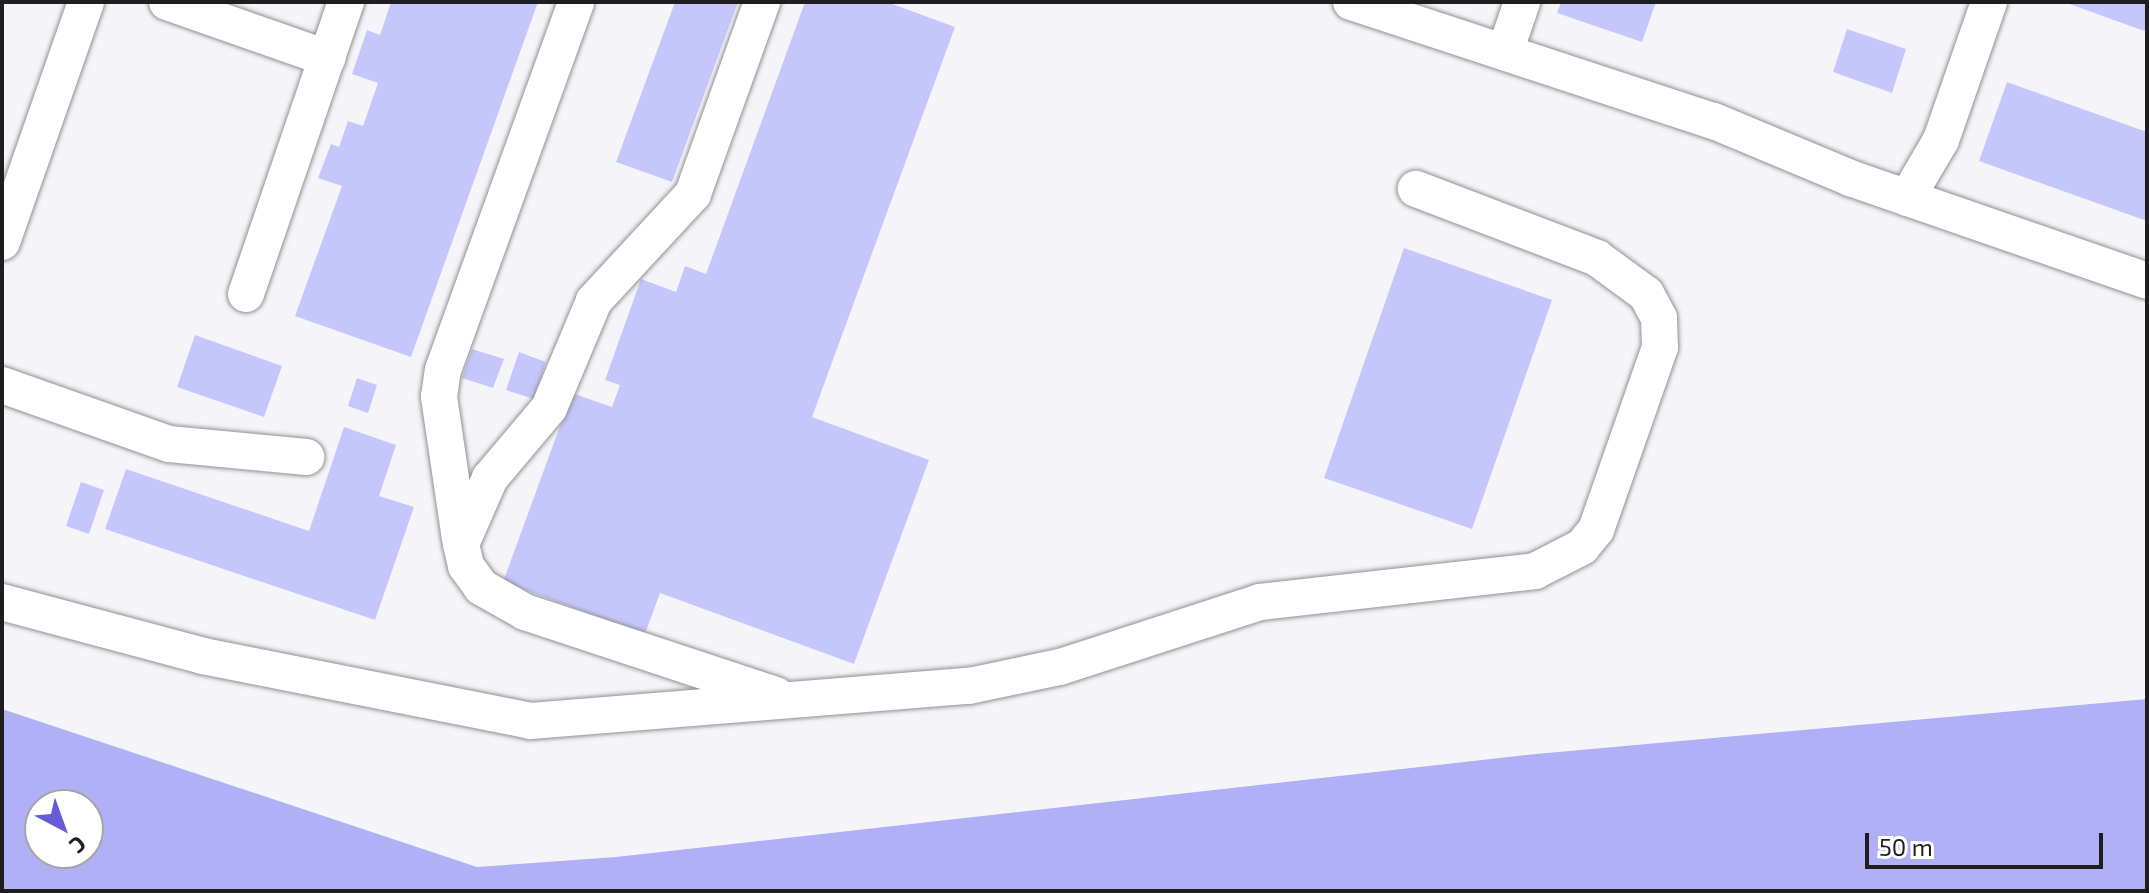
<!DOCTYPE html>
<meta charset="utf-8">
<style>
body{margin:0}
#map{position:relative;width:2149px;height:893px;overflow:hidden;background:#f5f5f9;font-family:"Exo 2",sans-serif}
div>[style]{position:absolute}
.forest>*{inset:0;background:#afb0f6}
.building>*{inset:0;background:#c5c7fc}
.roads{filter:drop-shadow(0 0 2px #919295) drop-shadow(0 0 2px #919295)}
.minor>*{height:36px;margin:-18px;padding:0 18px;transform-origin:18px;border-radius:18px;background:#fff}
span{translate:-50% -50%;white-space:nowrap;text-align:center;line-height:1.15;-webkit-text-stroke:8px #fff;paint-order:stroke}
.frame{position:absolute;inset:0;border:4px solid #1e1e1f;pointer-events:none}
.north{position:absolute;left:24px;top:789px;width:80px;height:80px;box-sizing:border-box;background:#fff;border:2px solid #a5a5a5;border-radius:50%;rotate:139deg;font-size:22px;font-weight:700;line-height:32px;text-align:center;color:#1e1e1f}
.north::after{content:'';display:block;margin:auto;width:28px;height:36px;background:#675bd5;clip-path:polygon(50% 0,100% 100%,50% 72%,0 100%)}
.scale{position:absolute;left:1865px;top:833px;width:238px;height:36px;box-sizing:border-box;border:4px solid #1e1e1f;border-top:0;padding-left:10px;font-size:24px;line-height:28px;white-space:nowrap;color:#1e1e1f;-webkit-text-stroke:6px #fff;paint-order:stroke}
</style>
<div id="map">
<div class="forest">
<i style="clip-path:polygon(evenodd,2147px 699px,2147px 891px,2px 891px,2px 709px,477px 867px,616px 857px,1536px 754px,2147px 699px,40px 805px,88px 805px,88px 853px,40px 853px,40px 805px)"></i>
</div>
<div class="building">
<i style="clip-path:polygon(391px 2px,538px 2px,411px 357px,295px 316px,342px 186px,318px 178px,331px 144px,339px 147px,348px 121px,363px 126px,378px 83px,352px 74px,367px 30px,380px 35px)"></i>
<i style="clip-path:polygon(675px 2px,738px 2px,672px 182px,616px 162px)"></i>
<i style="clip-path:polygon(805px 2px,887px 2px,955px 27px,812px 417px,929px 460px,854px 664px,660px 593px,645px 634px,503px 582px,572px 393px,612px 407px,620px 385px,605px 380px,641px 279px,676px 292px,685px 266px,706px 274px)"></i>
<i style="clip-path:polygon(1561px 2px,1656px 2px,1642px 42px,1557px 13px)"></i>
<i style="clip-path:polygon(2065px 2px,2147px 2px,2147px 32px,2064px 2px)"></i>
<i style="clip-path:polygon(1847px 29px,1906px 49px,1892px 93px,1833px 72px)"></i>
<i style="clip-path:polygon(2007px 82px,2147px 132px,2147px 221px,1979px 161px)"></i>
<i style="clip-path:polygon(1404px 248px,1552px 300px,1472px 529px,1324px 478px)"></i>
<i style="clip-path:polygon(195px 335px,282px 366px,264px 417px,177px 387px)"></i>
<i style="clip-path:polygon(472px 349px,504px 359px,493px 388px,462px 378px)"></i>
<i style="clip-path:polygon(519px 352px,546px 362px,534px 399px,506px 390px)"></i>
<i style="clip-path:polygon(357px 378px,377px 385px,368px 413px,348px 406px)"></i>
<i style="clip-path:polygon(344px 427px,396px 445px,379px 496px,414px 507px,375px 620px,105px 529px,126px 469px,309px 531px)"></i>
<i style="clip-path:polygon(81px 482px,104px 490px,89px 534px,66px 526px)"></i>
</div>
<div class="roads">
<div class="minor">
<i style="left:167px;top:2px;width:170px;rotate:19.3deg"></i>
<i style="left:762px;top:2px;width:204px;rotate:109.8deg"></i>
<i style="left:693px;top:194px;width:146px;rotate:132.8deg"></i>
<i style="left:594px;top:301px;width:116px;rotate:112.8deg"></i>
<i style="left:549px;top:408px;width:92px;rotate:130.1deg"></i>
<i style="left:490px;top:478px;width:72px;rotate:113.7deg"></i>
<i style="left:461px;top:544px;width:23px;rotate:77deg"></i>
<i style="left:466px;top:566px;width:26px;rotate:54deg"></i>
<i style="left:481px;top:587px;width:51px;rotate:29.6deg"></i>
<i style="left:525px;top:612px;width:264px;rotate:18.3deg"></i>
<i style="left:1351px;top:2px;width:382px;rotate:18.2deg"></i>
<i style="left:1714px;top:121px;width:147px;rotate:22.7deg"></i>
<i style="left:1850px;top:178px;width:314px;rotate:19.1deg"></i>
<i style="left:1505px;top:52px;width:53px;rotate:-71.2deg"></i>
<i style="left:1907px;top:198px;width:67px;rotate:-59.6deg"></i>
<i style="left:1941px;top:140px;width:146px;rotate:-70.8deg"></i>
<i style="left:2px;top:242px;width:254px;rotate:-70.7deg"></i>
<i style="left:246px;top:294px;width:309px;rotate:-71.1deg"></i>
<i style="left:2px;top:385px;width:177px;rotate:19.5deg"></i>
<i style="left:169px;top:444px;width:138px;rotate:5.4deg"></i>
<i style="left:460px;top:539px;width:144px;rotate:-98.4deg"></i>
<i style="left:439px;top:397px;width:27px;rotate:-82deg"></i>
<i style="left:443px;top:370px;width:391px;rotate:-70.1deg"></i>
<i style="left:2px;top:602px;width:208px;rotate:15deg"></i>
<i style="left:203px;top:656px;width:333px;rotate:11.2deg"></i>
<i style="left:530px;top:721px;width:440px;rotate:-4.6deg"></i>
<i style="left:969px;top:686px;width:93px;rotate:-11.8deg"></i>
<i style="left:1060px;top:667px;width:210px;rotate:-18deg"></i>
<i style="left:1260px;top:602px;width:277px;rotate:-6.4deg"></i>
<i style="left:1535px;top:571px;width:53px;rotate:-27.1deg"></i>
<i style="left:1582px;top:547px;width:22px;rotate:-51deg"></i>
<i style="left:1596px;top:530px;width:194px;rotate:-70.7deg"></i>
<i style="left:1660px;top:347px;width:29px;rotate:-92deg"></i>
<i style="left:1659px;top:318px;width:27px;rotate:-118deg"></i>
<i style="left:1646px;top:294px;width:61px;rotate:-143.7deg"></i>
<i style="left:1597px;top:258px;width:194px;rotate:-159.1deg"></i>
</div>
</div>
<div class="frame"></div>
<div class="north">С</div>
<div class="scale">50 m</div>
</div>
